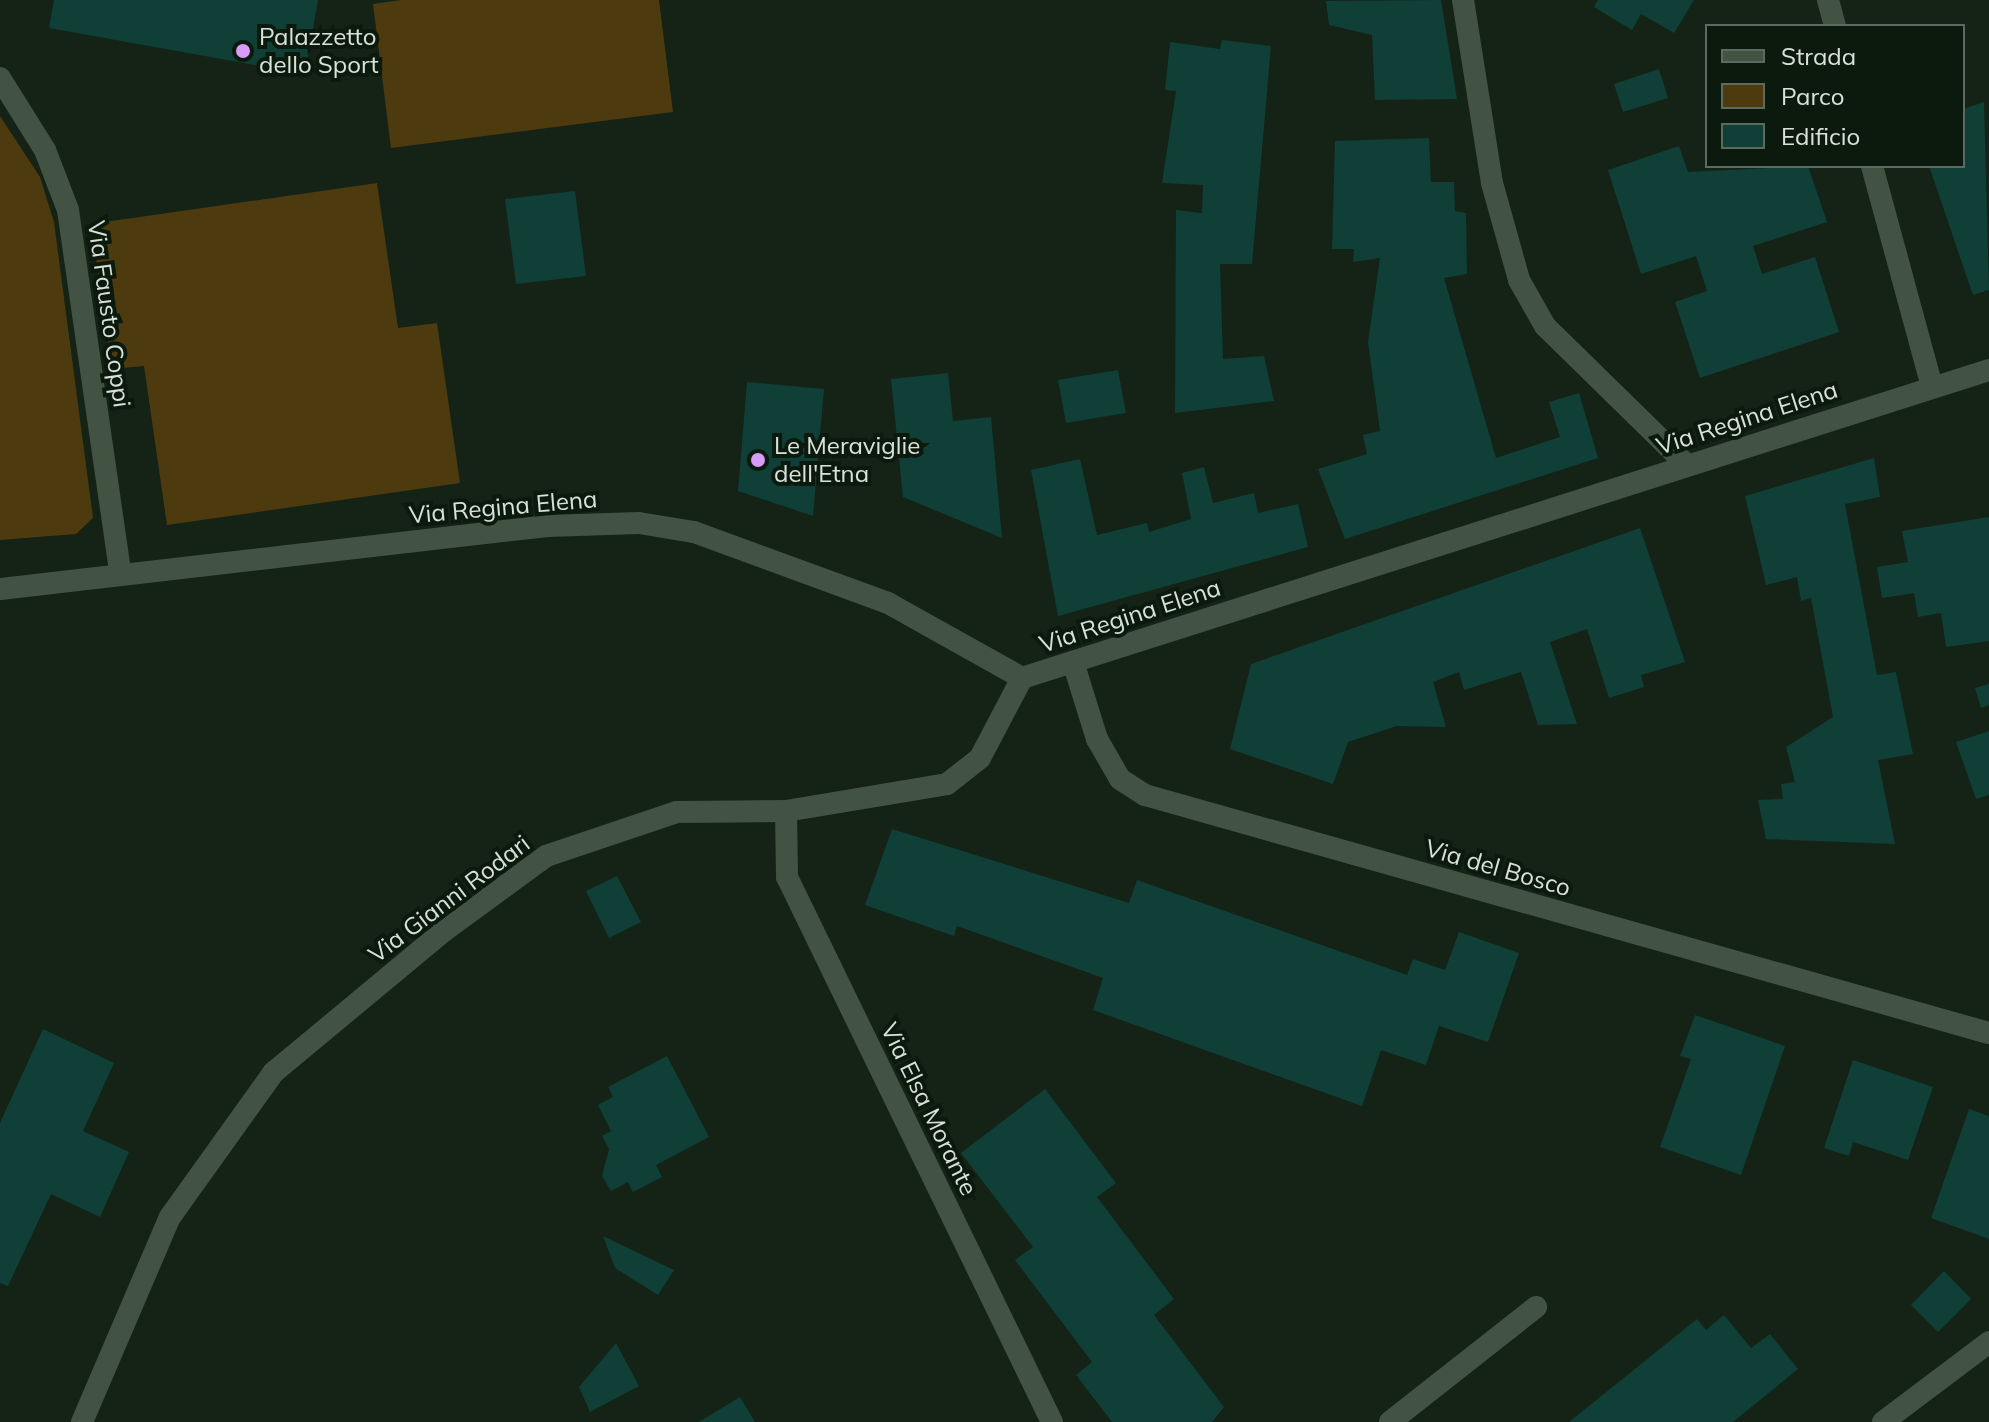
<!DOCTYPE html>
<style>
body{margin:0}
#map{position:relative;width:1989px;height:1422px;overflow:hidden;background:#142316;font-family:Mulish,sans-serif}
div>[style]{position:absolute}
.green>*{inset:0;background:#4e3a0f}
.building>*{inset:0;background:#0f3f37}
.minor>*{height:22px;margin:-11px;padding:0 11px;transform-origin:11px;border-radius:11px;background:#425343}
.tertiary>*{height:22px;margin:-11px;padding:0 11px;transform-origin:11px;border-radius:11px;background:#425343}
.dots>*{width:22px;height:22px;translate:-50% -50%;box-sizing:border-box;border:4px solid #0b1a0d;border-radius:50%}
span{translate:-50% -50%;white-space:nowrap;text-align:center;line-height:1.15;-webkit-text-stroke:8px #0b1a0d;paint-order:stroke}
.poi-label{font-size:24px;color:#d8e2d9}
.left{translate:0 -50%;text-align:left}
.street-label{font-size:24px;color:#d8e2d9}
.legend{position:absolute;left:1705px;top:24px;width:260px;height:144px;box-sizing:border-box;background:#0b1a0d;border:2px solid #5d6a5f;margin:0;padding:10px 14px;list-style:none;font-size:24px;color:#d8e2d9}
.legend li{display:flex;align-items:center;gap:16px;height:40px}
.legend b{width:40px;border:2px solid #5d6a5f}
</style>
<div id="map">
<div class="green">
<i style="clip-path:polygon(401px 0,659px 0,673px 112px,391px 148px,373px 4px)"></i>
<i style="clip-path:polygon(0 116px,40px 177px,54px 222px,93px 518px,76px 534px,0 540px)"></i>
<i style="clip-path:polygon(377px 183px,398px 328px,437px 323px,460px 483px,167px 525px,144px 366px,112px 369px,91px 224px)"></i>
</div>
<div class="building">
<i style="clip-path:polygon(54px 0,318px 0,305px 74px,49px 28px)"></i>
<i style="clip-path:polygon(1441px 0,1457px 99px,1375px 100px,1372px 35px,1329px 25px,1326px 1px)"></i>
<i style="clip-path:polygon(1598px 0,1694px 0,1674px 33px,1641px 14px,1632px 30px,1594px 7px)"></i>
<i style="clip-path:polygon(1222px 40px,1271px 46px,1252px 264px,1220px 264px,1223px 359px,1264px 356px,1274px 401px,1175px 413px,1176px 210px,1202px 213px,1203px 185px,1162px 183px,1176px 91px,1165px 90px,1170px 42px,1220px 49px)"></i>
<i style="clip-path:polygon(1659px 69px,1668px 98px,1623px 112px,1614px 84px)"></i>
<i style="clip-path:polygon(1984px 102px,1989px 290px,1973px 295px,1929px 166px,1963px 166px,1963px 109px)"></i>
<i style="clip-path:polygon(1429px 138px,1431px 182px,1454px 182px,1455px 211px,1466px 213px,1467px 274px,1444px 278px,1496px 458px,1560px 437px,1549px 402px,1579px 393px,1598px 458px,1345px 539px,1318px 469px,1367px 454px,1363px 435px,1380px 431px,1368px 342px,1380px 258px,1353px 262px,1354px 249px,1332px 249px,1335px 141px)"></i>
<i style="clip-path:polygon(1679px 146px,1688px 172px,1808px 166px,1827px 222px,1753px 246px,1762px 274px,1815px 257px,1839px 332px,1700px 378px,1675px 302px,1707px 291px,1696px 256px,1641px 274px,1608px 170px)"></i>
<i style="clip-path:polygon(575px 191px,586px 276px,516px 284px,505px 199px)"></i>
<i style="clip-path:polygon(1118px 370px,1126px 413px,1066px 423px,1058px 380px)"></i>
<i style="clip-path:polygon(948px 373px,953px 421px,991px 417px,1002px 538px,903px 497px,891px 379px)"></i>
<i style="clip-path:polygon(747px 382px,824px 389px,813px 516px,738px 491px)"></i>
<i style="clip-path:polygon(1874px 458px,1880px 497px,1845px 504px,1877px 675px,1896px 672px,1913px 754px,1878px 760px,1895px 844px,1766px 839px,1758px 800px,1783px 799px,1781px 784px,1795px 782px,1786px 747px,1833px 717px,1811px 598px,1801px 601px,1797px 577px,1766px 585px,1745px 496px)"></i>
<i style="clip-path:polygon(1080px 459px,1097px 535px,1147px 523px,1149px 532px,1191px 519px,1182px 473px,1204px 467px,1213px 503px,1254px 493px,1258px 513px,1298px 504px,1308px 547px,1058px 616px,1031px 470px)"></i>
<i style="clip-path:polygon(1989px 517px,1989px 641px,1946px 647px,1941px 613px,1918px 617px,1914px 593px,1882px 598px,1877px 567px,1908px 562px,1902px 531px)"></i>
<i style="clip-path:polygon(1640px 528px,1685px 662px,1641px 675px,1644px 687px,1609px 698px,1587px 629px,1550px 642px,1577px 724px,1538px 725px,1521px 672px,1464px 690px,1459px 672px,1433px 682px,1446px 727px,1397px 726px,1348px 742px,1333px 784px,1230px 749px,1251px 664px)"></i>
<i style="clip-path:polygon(1989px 684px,1989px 705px,1981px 708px,1975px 688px)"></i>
<i style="clip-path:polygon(1989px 731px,1989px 795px,1976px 799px,1956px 742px)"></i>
<i style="clip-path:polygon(892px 829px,1129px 903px,1137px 880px,1407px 975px,1413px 959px,1445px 970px,1459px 932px,1519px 953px,1488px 1042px,1439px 1026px,1426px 1065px,1381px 1050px,1362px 1106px,1093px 1010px,1103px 978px,957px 926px,954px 936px,865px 905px)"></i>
<i style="clip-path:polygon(617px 876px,641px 922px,609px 938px,586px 891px)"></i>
<i style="clip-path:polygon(1695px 1015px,1785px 1046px,1741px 1175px,1660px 1147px,1691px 1059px,1680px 1056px)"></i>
<i style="clip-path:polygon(43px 1029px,114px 1063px,83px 1131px,129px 1152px,100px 1217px,51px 1194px,8px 1286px,0 1283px,0 1123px)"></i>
<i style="clip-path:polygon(667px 1056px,709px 1137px,656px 1165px,662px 1177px,633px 1192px,628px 1182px,611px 1191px,602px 1176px,609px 1149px,602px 1136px,611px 1131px,598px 1105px,613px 1097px,608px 1087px)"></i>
<i style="clip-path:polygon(1853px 1060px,1933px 1087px,1908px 1160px,1853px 1142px,1849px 1156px,1824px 1148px)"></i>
<i style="clip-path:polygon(1045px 1089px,1116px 1183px,1097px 1197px,1174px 1299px,1154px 1315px,1224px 1407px,1212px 1422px,1112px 1422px,1076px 1375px,1092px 1362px,1015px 1260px,1033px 1247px,961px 1153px)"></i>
<i style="clip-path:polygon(1969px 1109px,1989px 1116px,1989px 1239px,1931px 1218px)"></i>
<i style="clip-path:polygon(603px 1236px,674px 1270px,658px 1295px,615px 1268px)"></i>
<i style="clip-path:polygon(1944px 1271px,1971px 1299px,1938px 1332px,1911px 1305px)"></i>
<i style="clip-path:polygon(1724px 1315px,1751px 1348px,1770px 1334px,1798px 1369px,1733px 1422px,1569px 1422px,1697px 1319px,1706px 1330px)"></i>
<i style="clip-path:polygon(616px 1343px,639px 1386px,590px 1412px,579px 1387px)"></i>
<i style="clip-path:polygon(740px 1397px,755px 1422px,699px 1422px)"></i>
</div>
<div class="minor">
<i style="left:1463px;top:0;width:185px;rotate:81deg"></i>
<i style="left:1492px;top:183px;width:101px;rotate:74.4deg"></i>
<i style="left:1519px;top:280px;width:53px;rotate:60.5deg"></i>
<i style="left:1545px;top:326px;width:197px;rotate:44.4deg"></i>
<i style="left:1828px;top:0;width:27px;rotate:75deg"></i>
<i style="left:0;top:78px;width:85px;rotate:58deg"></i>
<i style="left:45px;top:150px;width:64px;rotate:69deg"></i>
<i style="left:68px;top:210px;width:367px;rotate:81.8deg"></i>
<i style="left:1872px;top:166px;width:229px;rotate:74.8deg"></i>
<i style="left:786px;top:811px;width:66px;rotate:89.1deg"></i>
<i style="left:787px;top:877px;width:606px;rotate:64.07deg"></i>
<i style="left:82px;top:1422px;width:223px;rotate:-66.8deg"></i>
<i style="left:170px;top:1217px;width:178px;rotate:-54.4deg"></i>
<i style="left:274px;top:1072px;width:221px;rotate:-39.7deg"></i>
<i style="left:444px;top:931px;width:127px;rotate:-36.3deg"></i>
<i style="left:546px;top:856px;width:138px;rotate:-18.6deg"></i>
<i style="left:677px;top:812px;width:109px;rotate:-0.5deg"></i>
<i style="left:786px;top:811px;width:163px;rotate:-9.5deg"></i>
<i style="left:947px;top:784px;width:42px;rotate:-38.2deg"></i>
<i style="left:980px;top:758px;width:90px;rotate:-62.3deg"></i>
<i style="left:1390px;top:1422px;width:186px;rotate:-38.2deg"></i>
<i style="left:1883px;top:1422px;width:133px;rotate:-37deg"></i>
</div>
<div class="tertiary">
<i style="left:0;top:589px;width:551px;rotate:-6.57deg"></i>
<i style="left:547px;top:526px;width:92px;rotate:-1.9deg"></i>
<i style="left:639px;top:523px;width:56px;rotate:9.3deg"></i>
<i style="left:694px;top:532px;width:207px;rotate:20.1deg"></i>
<i style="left:888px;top:603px;width:154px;rotate:29.2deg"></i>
<i style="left:1022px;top:678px;width:1015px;rotate:-17.67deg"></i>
<i style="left:1073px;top:662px;width:81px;rotate:72.7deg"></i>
<i style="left:1097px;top:739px;width:46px;rotate:60.1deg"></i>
<i style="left:1120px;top:779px;width:30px;rotate:33deg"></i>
<i style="left:1145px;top:795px;width:877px;rotate:15.75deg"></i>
</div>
<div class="dots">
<i style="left:243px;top:51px;background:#d79bf9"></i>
<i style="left:758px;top:460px;background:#d79bf9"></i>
</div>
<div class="poi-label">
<span class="left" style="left:259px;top:51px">Palazzetto<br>dello Sport</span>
<span class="left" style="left:774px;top:460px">Le Meraviglie<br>dell'Etna</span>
</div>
<div class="street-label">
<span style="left:109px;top:314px;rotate:82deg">Via Fausto Coppi</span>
<span style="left:1747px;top:418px;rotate:-18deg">Via Regina Elena</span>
<span style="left:503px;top:507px;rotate:-5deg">Via Regina Elena</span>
<span style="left:1130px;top:616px;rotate:-18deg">Via Regina Elena</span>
<span style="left:1498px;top:868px;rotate:16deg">Via del Bosco</span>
<span style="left:449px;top:899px;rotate:-37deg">Via Gianni Rodari</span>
<span style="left:929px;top:1109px;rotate:64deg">Via Elsa Morante</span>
</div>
<ul class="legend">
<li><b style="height:10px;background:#425343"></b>Strada</li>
<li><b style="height:22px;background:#4e3a0f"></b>Parco</li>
<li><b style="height:22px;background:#0f3f37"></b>Edificio</li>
</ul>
</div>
